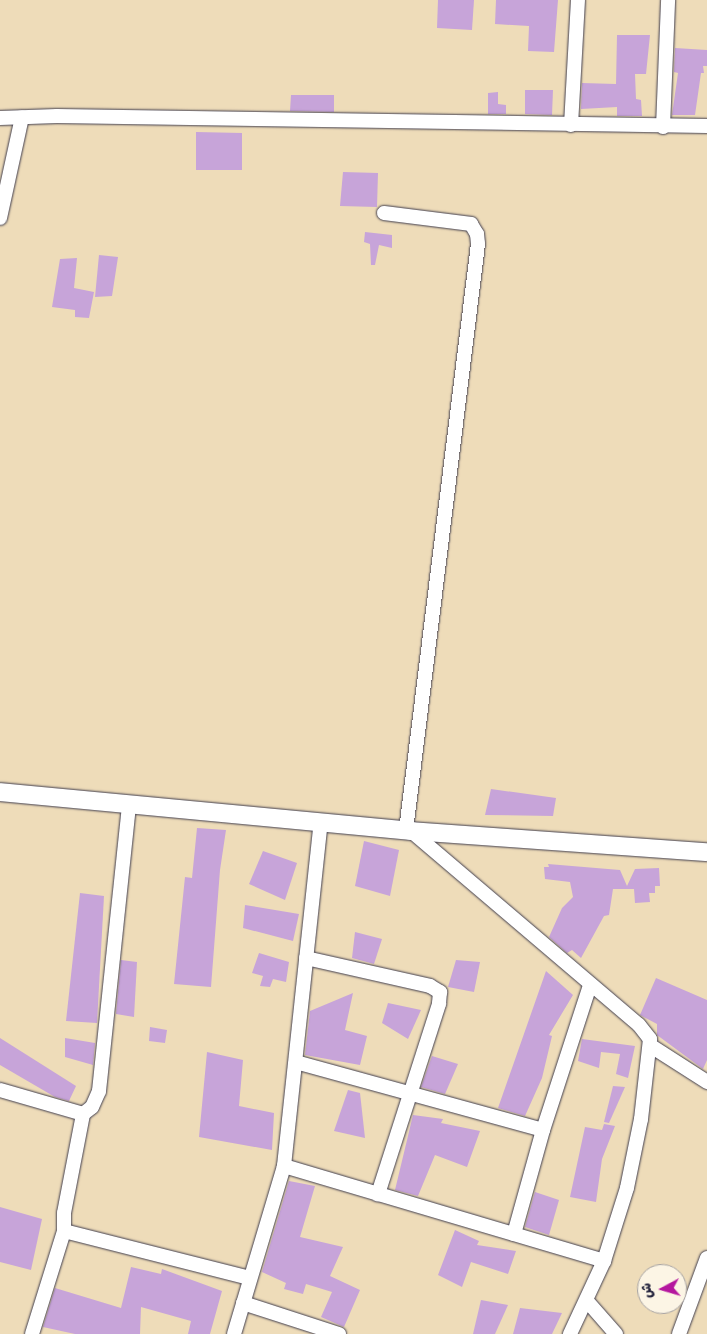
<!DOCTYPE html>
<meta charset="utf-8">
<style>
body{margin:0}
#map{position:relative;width:707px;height:1334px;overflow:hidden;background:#eedcb9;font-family:"Indie Flower","Playpen Sans Arabic",sans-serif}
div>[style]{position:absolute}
.building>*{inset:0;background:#c7a4d9}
.roads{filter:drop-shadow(0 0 1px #413e4e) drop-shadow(0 0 1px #413e4e)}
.minor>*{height:14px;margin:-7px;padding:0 7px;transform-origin:7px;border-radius:7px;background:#fff}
.tertiary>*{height:18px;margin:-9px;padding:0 9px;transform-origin:9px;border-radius:9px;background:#fff}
span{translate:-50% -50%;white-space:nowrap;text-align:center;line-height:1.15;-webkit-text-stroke:4.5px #fcf5e5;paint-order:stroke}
.north{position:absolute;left:637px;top:1264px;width:50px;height:50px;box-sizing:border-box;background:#fcf5e5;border:1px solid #a5a1a1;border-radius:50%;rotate:264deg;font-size:14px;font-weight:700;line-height:20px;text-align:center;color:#22223b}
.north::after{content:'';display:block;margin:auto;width:18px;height:22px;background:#b5179e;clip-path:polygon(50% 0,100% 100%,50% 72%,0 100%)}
</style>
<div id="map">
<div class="building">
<i style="clip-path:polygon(438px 0,474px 0,472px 30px,437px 28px)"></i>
<i style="clip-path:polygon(496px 0,558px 0,554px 52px,528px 51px,529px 26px,495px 24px)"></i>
<i style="clip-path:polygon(617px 35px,650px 35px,646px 74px,635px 74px,636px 99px,641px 100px,642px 116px,617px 116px,617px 107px,581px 109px,582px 83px,616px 84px)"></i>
<i style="clip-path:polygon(675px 48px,707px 50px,707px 66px,703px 66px,704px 73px,701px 73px,695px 115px,672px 115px,678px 73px,674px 72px)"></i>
<i style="clip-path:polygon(525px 90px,553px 90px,552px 115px,525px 114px)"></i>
<i style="clip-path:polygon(498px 92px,498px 104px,506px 105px,506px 114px,488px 114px,488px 93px)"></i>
<i style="clip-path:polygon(291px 95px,334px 95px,334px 112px,290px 111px)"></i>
<i style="clip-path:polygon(196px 132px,242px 133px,242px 170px,196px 170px)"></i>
<i style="clip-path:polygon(343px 172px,378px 173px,377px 207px,340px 206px)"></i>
<i style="clip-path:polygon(365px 232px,392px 235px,392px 248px,379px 245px,375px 265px,371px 265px,370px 244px,364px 242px)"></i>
<i style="clip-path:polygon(99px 255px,118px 257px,112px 296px,95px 297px)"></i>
<i style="clip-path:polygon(77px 258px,74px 288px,94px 292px,89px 318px,75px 317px,75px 310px,52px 307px,60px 259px)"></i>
<i style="clip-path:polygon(491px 789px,556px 798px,553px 816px,485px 815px)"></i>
<i style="clip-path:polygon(197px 828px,226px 830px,220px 870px,211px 987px,174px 984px,185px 877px,192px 878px)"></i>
<i style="clip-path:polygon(364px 841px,399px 850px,390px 896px,355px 886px)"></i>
<i style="clip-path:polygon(263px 851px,297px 863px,285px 900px,249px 884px)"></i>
<i style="clip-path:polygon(548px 864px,620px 870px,627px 886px,635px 869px,659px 868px,660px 886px,655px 886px,655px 893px,649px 893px,650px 902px,635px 903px,634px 889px,613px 889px,609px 915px,604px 916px,581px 958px,572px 950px,567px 953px,549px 937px,562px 908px,573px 897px,570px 882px,545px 879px,544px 867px,549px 867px)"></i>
<i style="clip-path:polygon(80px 893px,104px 896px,97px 1023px,66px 1021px)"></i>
<i style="clip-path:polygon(245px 905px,299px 914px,293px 941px,243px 928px)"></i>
<i style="clip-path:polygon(355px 932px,382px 939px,374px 964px,352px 958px)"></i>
<i style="clip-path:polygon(259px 953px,289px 962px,286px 982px,273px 979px,270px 987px,260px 986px,263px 976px,252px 973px)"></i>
<i style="clip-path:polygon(121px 960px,137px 962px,134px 1017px,116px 1014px)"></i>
<i style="clip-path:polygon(456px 960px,480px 962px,474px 992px,448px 987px)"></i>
<i style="clip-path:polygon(546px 971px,573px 995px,549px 1035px,552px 1036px,542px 1078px,525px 1116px,498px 1108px)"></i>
<i style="clip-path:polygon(656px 978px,707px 1000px,707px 1060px,703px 1069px,657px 1035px,657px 1024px,640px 1015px)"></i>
<i style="clip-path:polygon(353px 993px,345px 1030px,367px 1036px,360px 1065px,305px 1055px,310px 1011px)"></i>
<i style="clip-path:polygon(388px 1003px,421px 1010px,408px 1039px,382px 1023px)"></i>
<i style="clip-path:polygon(150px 1027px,167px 1030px,165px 1043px,149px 1041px)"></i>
<i style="clip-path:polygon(0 1038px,76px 1086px,69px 1101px,55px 1097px,0 1065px)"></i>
<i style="clip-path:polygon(65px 1038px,95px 1043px,93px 1065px,65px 1057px)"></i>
<i style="clip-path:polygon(582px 1039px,635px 1046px,628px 1078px,616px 1074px,620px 1054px,601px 1052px,599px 1068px,578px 1061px)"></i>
<i style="clip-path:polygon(207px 1052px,243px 1060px,239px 1106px,274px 1113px,272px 1150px,199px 1137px)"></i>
<i style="clip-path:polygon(432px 1056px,458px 1064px,445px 1094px,421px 1087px)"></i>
<i style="clip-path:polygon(613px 1086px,625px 1087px,609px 1123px,604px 1122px)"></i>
<i style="clip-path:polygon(348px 1090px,360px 1093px,365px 1138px,334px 1131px)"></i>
<i style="clip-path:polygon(413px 1115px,443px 1119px,441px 1123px,480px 1131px,467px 1167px,435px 1155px,418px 1196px,395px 1190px)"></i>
<i style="clip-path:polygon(604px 1124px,615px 1126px,602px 1159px,596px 1202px,570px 1197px,585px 1127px,602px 1130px)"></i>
<i style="clip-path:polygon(289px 1181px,315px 1186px,300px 1237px,343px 1247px,330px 1276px,360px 1290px,344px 1327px,321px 1317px,332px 1292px,306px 1284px,303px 1294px,284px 1289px,286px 1283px,262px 1272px)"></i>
<i style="clip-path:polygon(535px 1192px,559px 1200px,549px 1235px,525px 1227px)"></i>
<i style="clip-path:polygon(0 1207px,42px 1219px,31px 1270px,0 1262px)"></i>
<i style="clip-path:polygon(455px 1230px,479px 1241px,477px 1245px,516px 1251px,508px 1274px,471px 1262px,462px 1287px,438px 1275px)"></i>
<i style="clip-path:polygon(131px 1267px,161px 1274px,162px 1269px,222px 1291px,210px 1334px,188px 1334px,191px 1321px,141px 1307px,140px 1334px,75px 1334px,43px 1327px,55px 1288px,121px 1308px)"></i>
<i style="clip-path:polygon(481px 1300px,508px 1305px,495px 1334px,473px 1334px)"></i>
<i style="clip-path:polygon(520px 1308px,562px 1313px,552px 1334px,513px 1334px)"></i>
</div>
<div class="roads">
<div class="minor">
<i style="left:0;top:118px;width:57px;rotate:-2deg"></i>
<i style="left:57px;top:116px;width:650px;rotate:0.88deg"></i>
<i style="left:571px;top:125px;width:125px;rotate:-86.8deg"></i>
<i style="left:663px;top:127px;width:127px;rotate:-87.7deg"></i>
<i style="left:384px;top:213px;width:88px;rotate:7.2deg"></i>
<i style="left:471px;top:224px;width:12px;rotate:59deg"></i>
<i style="left:477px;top:234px;width:10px;rotate:84deg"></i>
<i style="left:478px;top:244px;width:590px;rotate:97deg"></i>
<i style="left:0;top:218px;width:103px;rotate:-77.7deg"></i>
<i style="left:411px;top:831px;width:299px;rotate:40.4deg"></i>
<i style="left:639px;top:1025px;width:18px;rotate:52deg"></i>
<i style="left:650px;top:1039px;width:81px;rotate:96.4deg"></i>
<i style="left:641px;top:1119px;width:70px;rotate:101.5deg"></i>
<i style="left:627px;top:1188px;width:77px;rotate:107.5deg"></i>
<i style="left:604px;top:1261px;width:81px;rotate:115deg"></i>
<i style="left:306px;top:958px;width:127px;rotate:12.7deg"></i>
<i style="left:430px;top:986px;width:12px;rotate:31deg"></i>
<i style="left:440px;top:992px;width:12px;rotate:95deg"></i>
<i style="left:439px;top:1004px;width:200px;rotate:107.8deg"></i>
<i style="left:651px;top:1046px;width:67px;rotate:32.7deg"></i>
<i style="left:296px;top:1062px;width:256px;rotate:15.4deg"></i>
<i style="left:543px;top:1130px;width:108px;rotate:105.6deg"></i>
<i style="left:0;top:1090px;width:86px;rotate:16.1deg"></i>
<i style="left:543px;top:1130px;width:152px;rotate:-72deg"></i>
<i style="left:284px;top:1166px;width:334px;rotate:16.5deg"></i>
<i style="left:64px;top:1231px;width:192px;rotate:14.2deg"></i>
<i style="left:587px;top:1301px;width:44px;rotate:48.7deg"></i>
<i style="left:243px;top:1303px;width:101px;rotate:17.9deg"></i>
<i style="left:32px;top:1334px;width:108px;rotate:-72.7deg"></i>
<i style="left:64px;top:1231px;width:18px;rotate:-90deg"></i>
<i style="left:64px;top:1213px;width:101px;rotate:-79.1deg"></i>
<i style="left:83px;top:1114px;width:11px;rotate:-38deg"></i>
<i style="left:92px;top:1107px;width:17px;rotate:-66deg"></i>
<i style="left:99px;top:1091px;width:289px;rotate:-84deg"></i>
<i style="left:234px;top:1334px;width:175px;rotate:-73.4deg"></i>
<i style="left:284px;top:1166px;width:346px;rotate:-83.9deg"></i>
<i style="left:679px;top:1334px;width:81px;rotate:-69.8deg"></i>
</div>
<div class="tertiary">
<i style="left:0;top:792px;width:413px;rotate:5.4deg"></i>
<i style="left:411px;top:831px;width:297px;rotate:4.1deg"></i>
</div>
</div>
<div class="north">ش</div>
</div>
